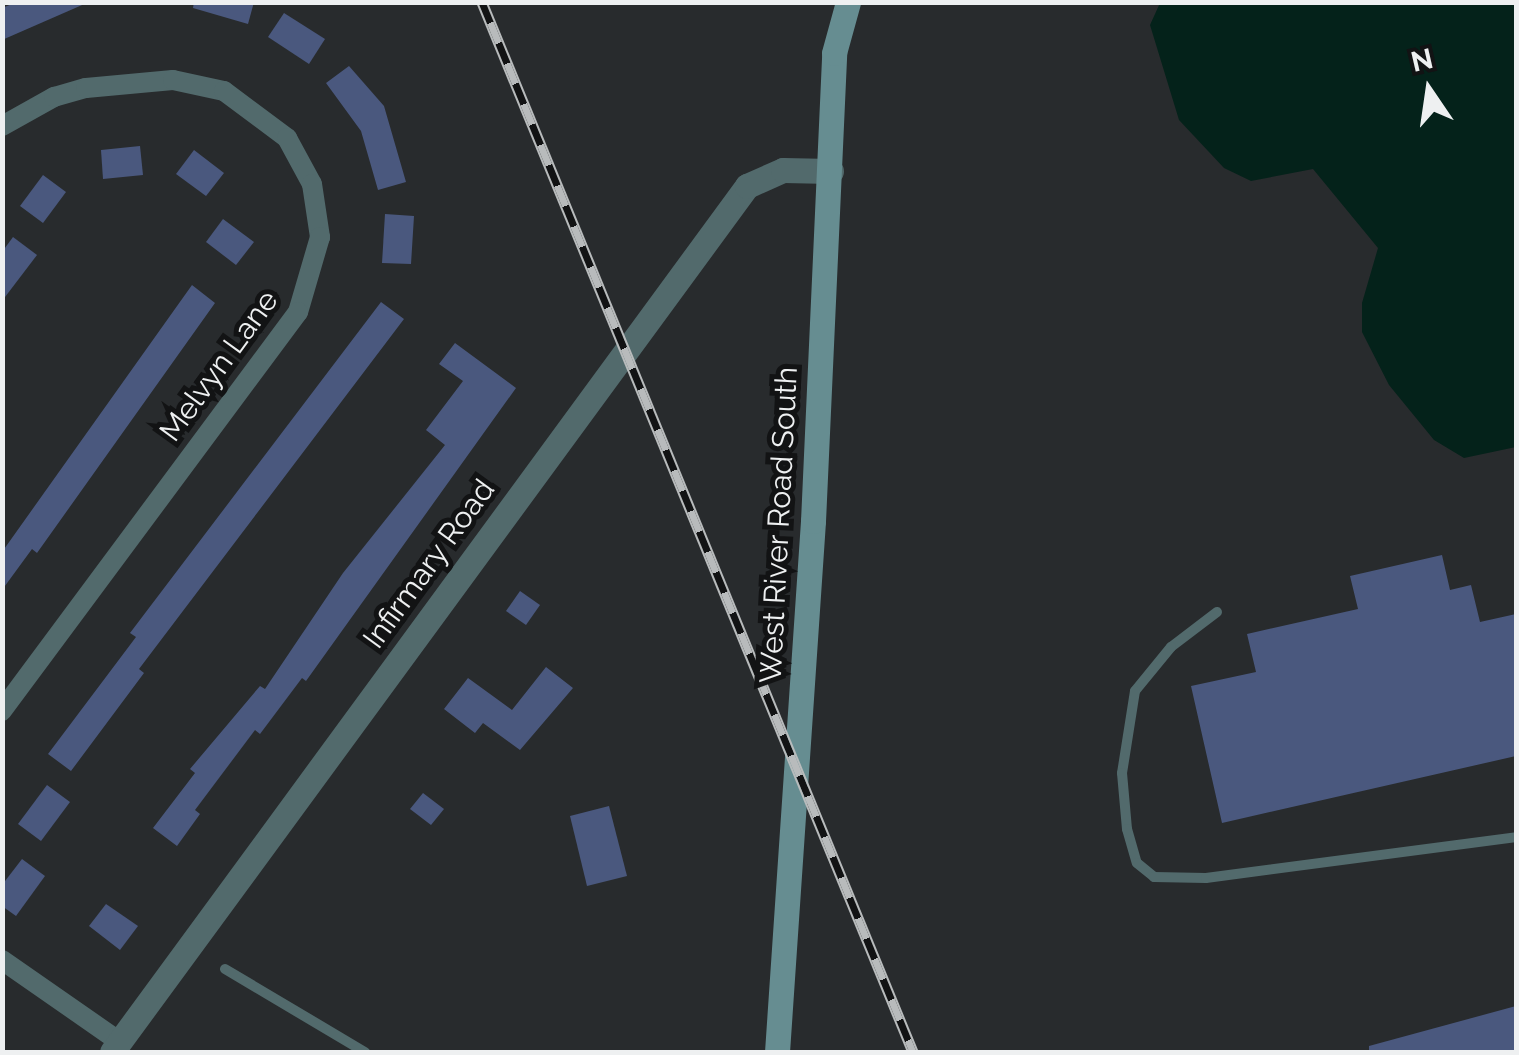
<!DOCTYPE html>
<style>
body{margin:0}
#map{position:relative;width:1519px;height:1055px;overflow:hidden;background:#282b2d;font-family:Raleway,sans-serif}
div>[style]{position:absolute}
.water>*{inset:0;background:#04221a}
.building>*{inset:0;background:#4a587e}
.service>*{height:10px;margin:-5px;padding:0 5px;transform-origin:5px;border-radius:5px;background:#526a6c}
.minor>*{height:20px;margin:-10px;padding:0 10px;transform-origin:10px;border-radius:10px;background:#526a6c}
.tertiary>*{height:25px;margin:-12.5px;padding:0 12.5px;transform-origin:12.5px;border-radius:12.5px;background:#526a6c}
.secondary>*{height:25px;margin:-12.5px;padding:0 12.5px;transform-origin:12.5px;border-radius:12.5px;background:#668d91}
.rail>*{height:11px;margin-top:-5.5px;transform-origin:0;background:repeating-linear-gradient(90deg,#121314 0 22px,#b8bbbc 0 44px);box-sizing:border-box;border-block:2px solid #b8bbbc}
span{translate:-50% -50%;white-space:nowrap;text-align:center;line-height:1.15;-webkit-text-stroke:10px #121314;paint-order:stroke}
.street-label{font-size:30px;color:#eef0f1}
.frame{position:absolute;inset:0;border:5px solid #eef0f1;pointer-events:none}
.north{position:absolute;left:1379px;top:40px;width:100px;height:100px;-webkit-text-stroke:8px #121314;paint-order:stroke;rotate:347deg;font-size:28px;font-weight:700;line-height:40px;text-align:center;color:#eef0f1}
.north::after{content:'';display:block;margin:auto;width:35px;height:45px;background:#eef0f1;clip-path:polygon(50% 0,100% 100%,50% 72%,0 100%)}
</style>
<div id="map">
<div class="water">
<i style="clip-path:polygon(1160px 3px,1516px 3px,1516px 447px,1464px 458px,1434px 440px,1389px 385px,1362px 332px,1362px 303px,1378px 248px,1313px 169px,1251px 181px,1224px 168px,1179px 120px,1150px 25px)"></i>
</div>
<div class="building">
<i style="clip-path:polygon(17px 2px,89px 2px,2px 40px,2px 8px)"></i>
<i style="clip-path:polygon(194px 2px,254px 2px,248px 24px,193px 8px)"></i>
<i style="clip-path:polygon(284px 13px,325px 39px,309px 64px,268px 37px)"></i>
<i style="clip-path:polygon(349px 66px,384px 106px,406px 182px,378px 190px,361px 131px,326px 83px)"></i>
<i style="clip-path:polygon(140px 146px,143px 175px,103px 179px,101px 150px)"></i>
<i style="clip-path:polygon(194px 150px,224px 173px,206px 196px,176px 174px)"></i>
<i style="clip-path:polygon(43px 175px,66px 192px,43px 223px,20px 206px)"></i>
<i style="clip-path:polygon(385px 214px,414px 216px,411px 264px,382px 263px)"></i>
<i style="clip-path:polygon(223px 219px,254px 242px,236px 265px,206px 242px)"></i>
<i style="clip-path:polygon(13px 237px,37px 255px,2px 301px,2px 252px)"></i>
<i style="clip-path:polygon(192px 285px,215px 303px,37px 553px,32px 549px,2px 590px,2px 552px)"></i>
<i style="clip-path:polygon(381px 302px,404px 319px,139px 669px,144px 673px,71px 771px,48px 754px,136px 637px,130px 633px)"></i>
<i style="clip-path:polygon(455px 343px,516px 388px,306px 681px,302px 678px,260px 734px,255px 730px,195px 810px,200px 814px,177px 846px,153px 828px,195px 773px,190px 769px,260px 686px,265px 689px,343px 573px,445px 445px,426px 430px,463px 381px,439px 364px)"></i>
<i style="clip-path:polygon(1442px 555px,1450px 590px,1471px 585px,1480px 622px,1516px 614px,1516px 756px,1222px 823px,1191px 686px,1256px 672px,1247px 634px,1358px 609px,1350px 576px)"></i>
<i style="clip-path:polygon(520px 591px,540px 605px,526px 625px,506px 611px)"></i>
<i style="clip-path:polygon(546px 667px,573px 688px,520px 750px,483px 723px,475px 733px,444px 709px,468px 678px,512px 710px)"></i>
<i style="clip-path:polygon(47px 785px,70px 802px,41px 841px,18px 824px)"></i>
<i style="clip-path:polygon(423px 793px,444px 809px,431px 825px,410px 809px)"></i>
<i style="clip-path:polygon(609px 806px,627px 876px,587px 886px,570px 816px)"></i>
<i style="clip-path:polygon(22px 859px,45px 876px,16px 916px,2px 906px,2px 885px)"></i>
<i style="clip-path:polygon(106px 904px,138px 926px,120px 950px,89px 926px)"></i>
<i style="clip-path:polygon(1516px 1006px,1516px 1052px,1369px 1052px,1369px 1046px)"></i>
</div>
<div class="service">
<i style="left:1217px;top:612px;width:58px;rotate:142.7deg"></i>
<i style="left:1171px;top:647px;width:57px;rotate:129.3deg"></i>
<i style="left:1135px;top:691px;width:83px;rotate:99deg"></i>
<i style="left:1122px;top:773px;width:56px;rotate:84.9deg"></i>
<i style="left:1127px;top:829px;width:35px;rotate:74deg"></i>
<i style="left:1137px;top:863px;width:22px;rotate:39deg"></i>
<i style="left:1154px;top:877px;width:52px;rotate:1.1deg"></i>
<i style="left:1206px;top:878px;width:313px;rotate:-7.5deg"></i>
<i style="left:225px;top:969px;width:163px;rotate:30.7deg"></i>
</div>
<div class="minor">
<i style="left:2px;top:126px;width:60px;rotate:-29.1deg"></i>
<i style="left:54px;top:97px;width:33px;rotate:-16deg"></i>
<i style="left:86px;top:88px;width:87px;rotate:-5.3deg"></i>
<i style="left:173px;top:80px;width:52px;rotate:12.2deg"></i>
<i style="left:224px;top:91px;width:79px;rotate:36.7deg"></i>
<i style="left:287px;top:138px;width:52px;rotate:61.5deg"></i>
<i style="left:312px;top:184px;width:54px;rotate:81.4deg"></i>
<i style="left:320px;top:237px;width:78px;rotate:106.3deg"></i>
<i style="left:298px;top:312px;width:497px;rotate:126.6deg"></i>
<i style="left:2px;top:960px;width:144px;rotate:34.8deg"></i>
</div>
<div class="tertiary">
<i style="left:112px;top:1052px;width:1074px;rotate:-53.75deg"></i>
<i style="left:747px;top:186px;width:39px;rotate:-24deg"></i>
<i style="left:783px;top:170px;width:48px;rotate:1.2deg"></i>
</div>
<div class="secondary">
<i style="left:777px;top:1052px;width:532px;rotate:-86.12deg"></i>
<i style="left:813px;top:521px;width:468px;rotate:-87.4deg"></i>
<i style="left:834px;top:53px;width:53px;rotate:-74.6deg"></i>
</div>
<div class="rail">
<i style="left:482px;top:2px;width:1135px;rotate:67.68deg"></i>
</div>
<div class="street-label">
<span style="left:219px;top:366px;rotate:-54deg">Melvyn Lane</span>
<span style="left:779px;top:525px;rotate:-87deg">West River Road South</span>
<span style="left:429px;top:564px;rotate:-54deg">Infirmary Road</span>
</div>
<div class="frame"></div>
<div class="north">N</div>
</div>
